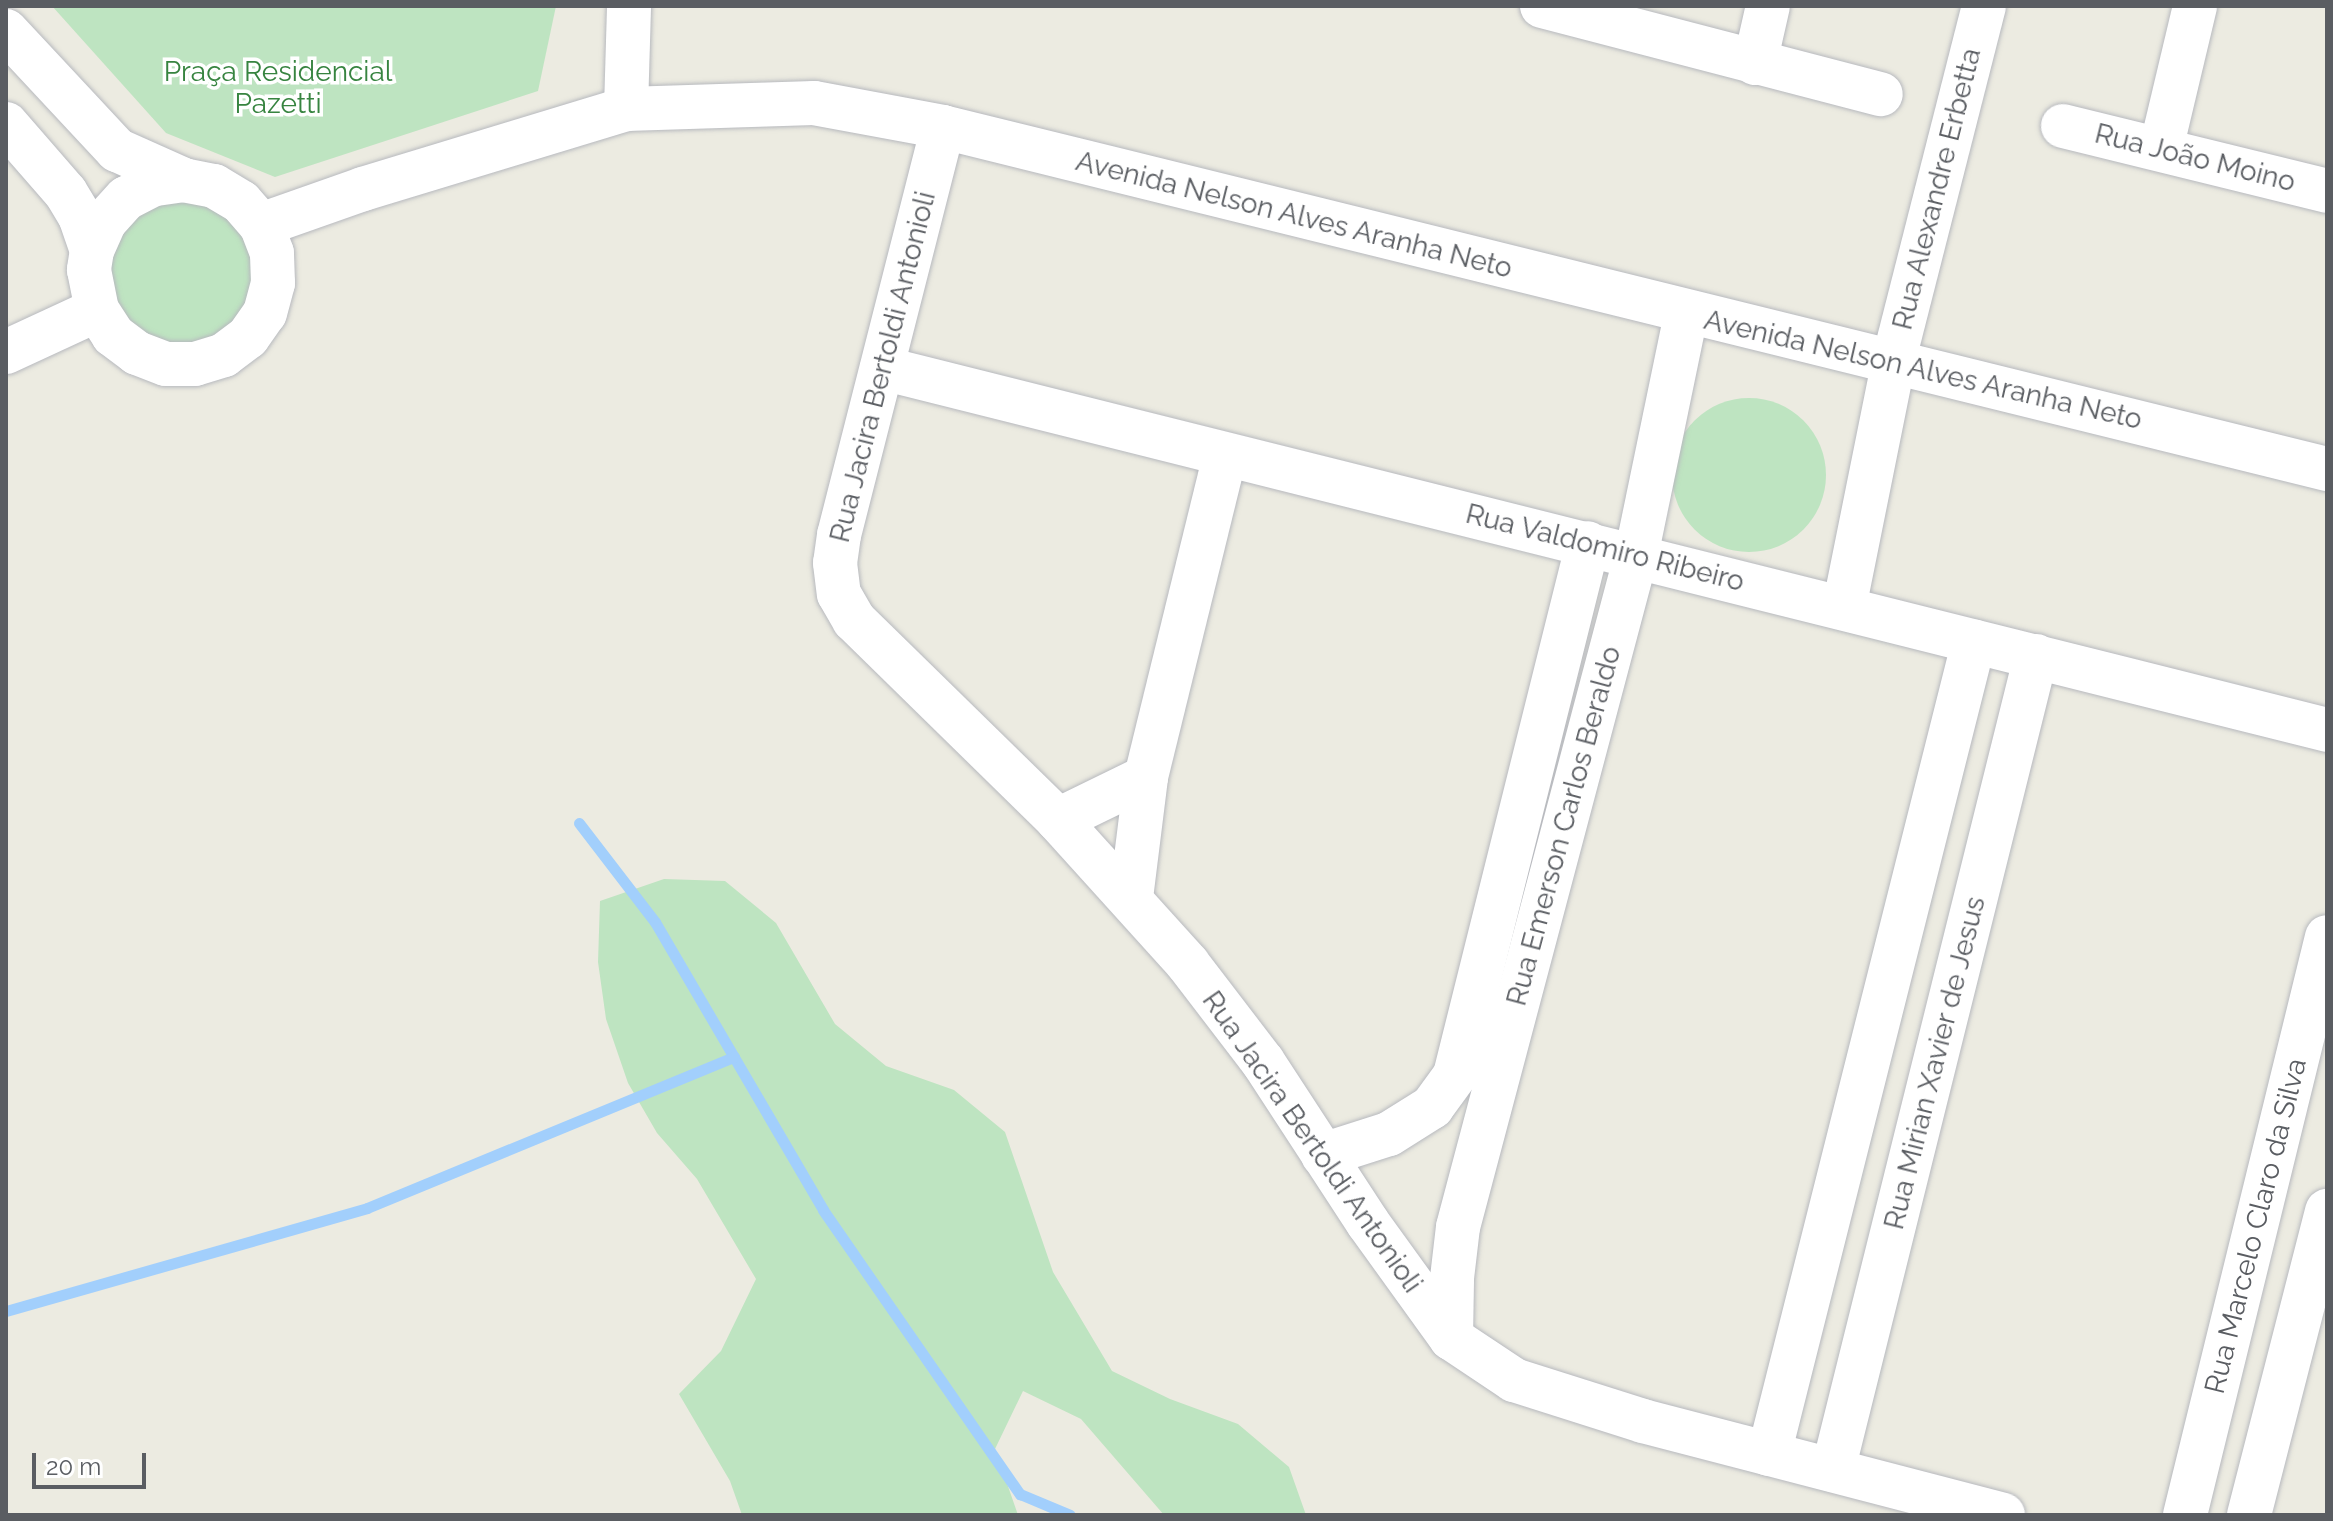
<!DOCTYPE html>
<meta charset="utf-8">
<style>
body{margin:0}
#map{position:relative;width:2333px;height:1521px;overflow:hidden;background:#ecebe1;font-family:Raleway,sans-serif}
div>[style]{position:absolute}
.green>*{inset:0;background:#bee4c1}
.round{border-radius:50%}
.stream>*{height:11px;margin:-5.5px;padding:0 5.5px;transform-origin:5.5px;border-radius:5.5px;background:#a2cffc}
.roads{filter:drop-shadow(0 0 2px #b7b9be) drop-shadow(0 0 2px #b7b9be)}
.minor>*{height:44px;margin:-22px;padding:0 22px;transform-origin:22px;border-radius:22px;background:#fff}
span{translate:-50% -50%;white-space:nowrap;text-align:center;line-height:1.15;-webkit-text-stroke:7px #fff;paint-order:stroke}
.park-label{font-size:28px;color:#378440}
.street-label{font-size:28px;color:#5a5d62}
.frame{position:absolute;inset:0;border:8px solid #5a5d62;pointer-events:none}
.scale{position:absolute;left:32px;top:1453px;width:114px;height:36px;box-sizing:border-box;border:4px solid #5a5d62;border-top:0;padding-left:10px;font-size:24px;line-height:28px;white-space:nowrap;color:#5a5d62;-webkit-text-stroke:6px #fff;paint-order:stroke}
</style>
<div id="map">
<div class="green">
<i style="clip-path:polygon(52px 6px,556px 6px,538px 91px,275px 177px,166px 133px)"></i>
<i class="round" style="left:111px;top:202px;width:142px;height:142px"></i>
<i class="round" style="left:1672px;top:398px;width:154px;height:154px"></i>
<i style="clip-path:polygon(664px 879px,725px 881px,776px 923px,835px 1024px,886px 1066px,954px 1090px,1005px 1132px,1053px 1272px,1112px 1371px,1170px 1399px,1238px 1424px,1289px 1467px,1306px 1515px,1164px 1515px,1081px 1419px,1023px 1391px,995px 1449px,1018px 1515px,742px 1515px,730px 1481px,679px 1394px,721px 1351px,756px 1279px,697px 1179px,657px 1133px,628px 1083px,606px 1019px,598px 962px,600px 901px)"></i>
</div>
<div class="stream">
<i style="left:579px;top:823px;width:125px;rotate:52.5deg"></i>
<i style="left:655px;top:922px;width:333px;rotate:59.7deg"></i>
<i style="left:823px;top:1210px;width:346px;rotate:55.3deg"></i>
<i style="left:1020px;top:1494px;width:54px;rotate:22.8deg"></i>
<i style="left:6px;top:1311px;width:375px;rotate:-15.9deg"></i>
<i style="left:367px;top:1208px;width:397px;rotate:-22.4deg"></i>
</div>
<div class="roads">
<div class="minor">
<i style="left:1542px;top:6px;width:350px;rotate:14.6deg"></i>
<i style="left:6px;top:31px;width:163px;rotate:47deg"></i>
<i style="left:117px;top:150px;width:73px;rotate:24.1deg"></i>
<i style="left:1755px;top:63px;width:58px;rotate:-77.2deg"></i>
<i style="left:626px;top:109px;width:103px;rotate:-88.3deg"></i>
<i style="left:6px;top:124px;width:91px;rotate:49deg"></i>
<i style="left:66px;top:193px;width:27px;rotate:59deg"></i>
<i style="left:80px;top:216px;width:36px;rotate:71deg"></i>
<i style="left:92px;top:250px;width:20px;rotate:99deg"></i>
<i style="left:89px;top:270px;width:41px;rotate:78.7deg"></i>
<i style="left:97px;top:310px;width:30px;rotate:57deg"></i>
<i style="left:113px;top:335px;width:30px;rotate:37deg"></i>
<i style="left:137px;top:353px;width:31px;rotate:21deg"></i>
<i style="left:166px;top:364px;width:29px"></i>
<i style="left:195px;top:364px;width:30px;rotate:-17deg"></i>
<i style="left:224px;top:355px;width:30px;rotate:-37deg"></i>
<i style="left:248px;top:337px;width:29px;rotate:-55deg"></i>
<i style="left:265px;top:313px;width:31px;rotate:-75deg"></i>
<i style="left:273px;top:283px;width:30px;rotate:-92deg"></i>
<i style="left:272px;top:253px;width:30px;rotate:-111deg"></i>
<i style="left:261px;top:225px;width:30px;rotate:-131deg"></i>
<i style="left:241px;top:202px;width:31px;rotate:-149deg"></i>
<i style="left:214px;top:186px;width:31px;rotate:-169deg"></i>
<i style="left:184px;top:180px;width:30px;rotate:172deg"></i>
<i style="left:154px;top:184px;width:31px;rotate:153deg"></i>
<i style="left:126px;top:198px;width:31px;rotate:132deg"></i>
<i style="left:105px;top:221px;width:32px;rotate:114deg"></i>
<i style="left:2063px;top:126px;width:272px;rotate:13.8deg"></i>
<i style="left:943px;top:127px;width:421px;rotate:104.3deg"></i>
<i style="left:839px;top:535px;width:28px;rotate:98deg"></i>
<i style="left:835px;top:563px;width:31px;rotate:83deg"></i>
<i style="left:839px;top:594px;width:30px;rotate:60deg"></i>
<i style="left:854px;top:620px;width:286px;rotate:44.4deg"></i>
<i style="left:1058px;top:820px;width:194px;rotate:47.9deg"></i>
<i style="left:1188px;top:964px;width:123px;rotate:52.6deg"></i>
<i style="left:1263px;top:1062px;width:192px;rotate:56.9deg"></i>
<i style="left:1368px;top:1223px;width:142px;rotate:54.2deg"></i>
<i style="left:1451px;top:1338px;width:76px;rotate:33.7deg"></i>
<i style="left:1514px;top:1380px;width:135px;rotate:17.6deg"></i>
<i style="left:1643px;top:1421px;width:372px;rotate:14.6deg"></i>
<i style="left:2161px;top:149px;width:147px;rotate:-76.6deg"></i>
<i style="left:261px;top:225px;width:108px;rotate:-19.4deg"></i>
<i style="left:363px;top:189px;width:275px;rotate:-16.9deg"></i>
<i style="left:626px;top:109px;width:188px;rotate:-1.8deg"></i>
<i style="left:814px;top:103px;width:131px;rotate:10.5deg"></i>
<i style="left:943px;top:127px;width:1426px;rotate:13.88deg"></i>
<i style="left:6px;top:352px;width:100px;rotate:-24.8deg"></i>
<i style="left:882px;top:368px;width:1490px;rotate:14.06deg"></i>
<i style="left:1844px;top:608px;width:254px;rotate:-78.6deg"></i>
<i style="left:1894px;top:359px;width:364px;rotate:-75.7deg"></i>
<i style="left:1058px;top:820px;width:98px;rotate:-26deg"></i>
<i style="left:1131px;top:898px;width:122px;rotate:-82.9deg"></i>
<i style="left:1146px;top:777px;width:331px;rotate:-76.2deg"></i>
<i style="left:1323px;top:1155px;width:69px;rotate:-17.7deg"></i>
<i style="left:1389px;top:1134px;width:51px;rotate:-32.1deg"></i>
<i style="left:1432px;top:1107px;width:39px;rotate:-54deg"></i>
<i style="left:1455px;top:1075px;width:548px;rotate:-75.96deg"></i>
<i style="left:1451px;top:1338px;width:60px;rotate:-89deg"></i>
<i style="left:1452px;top:1278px;width:51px;rotate:-83.3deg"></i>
<i style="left:1458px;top:1227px;width:694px;rotate:-75.14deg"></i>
<i style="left:1636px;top:556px;width:247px;rotate:-78.3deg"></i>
<i style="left:1769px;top:1454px;width:838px;rotate:-75.85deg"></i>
<i style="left:1833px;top:1470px;width:839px;rotate:-76deg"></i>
<i style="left:2185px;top:1515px;width:595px;rotate:-76.2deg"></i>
<i style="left:2249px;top:1515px;width:314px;rotate:-75.6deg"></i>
</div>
</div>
<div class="park-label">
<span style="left:278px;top:88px">Praça Residencial<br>Pazetti</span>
</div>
<div class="street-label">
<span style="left:2195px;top:158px;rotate:14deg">Rua João Moino</span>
<span style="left:1937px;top:189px;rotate:-76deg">Rua Alexandre Erbetta</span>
<span style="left:1294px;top:215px;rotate:14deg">Avenida Nelson Alves Aranha Neto</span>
<span style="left:883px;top:367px;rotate:-76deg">Rua Jacira Bertoldi Antonioli</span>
<span style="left:1923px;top:370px;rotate:13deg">Avenida Nelson Alves Aranha Neto</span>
<span style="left:1605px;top:548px;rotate:14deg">Rua Valdomiro Ribeiro</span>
<span style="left:1564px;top:826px;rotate:-75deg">Rua Emerson Carlos Beraldo</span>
<span style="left:1935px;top:1063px;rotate:-76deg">Rua Mirian Xavier de Jesus</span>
<span style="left:1312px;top:1142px;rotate:55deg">Rua Jacira Bertoldi Antonioli</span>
<span style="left:2256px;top:1226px;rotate:-76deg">Rua Marcelo Claro da Silva</span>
</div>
<div class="frame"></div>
<div class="scale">20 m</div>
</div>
